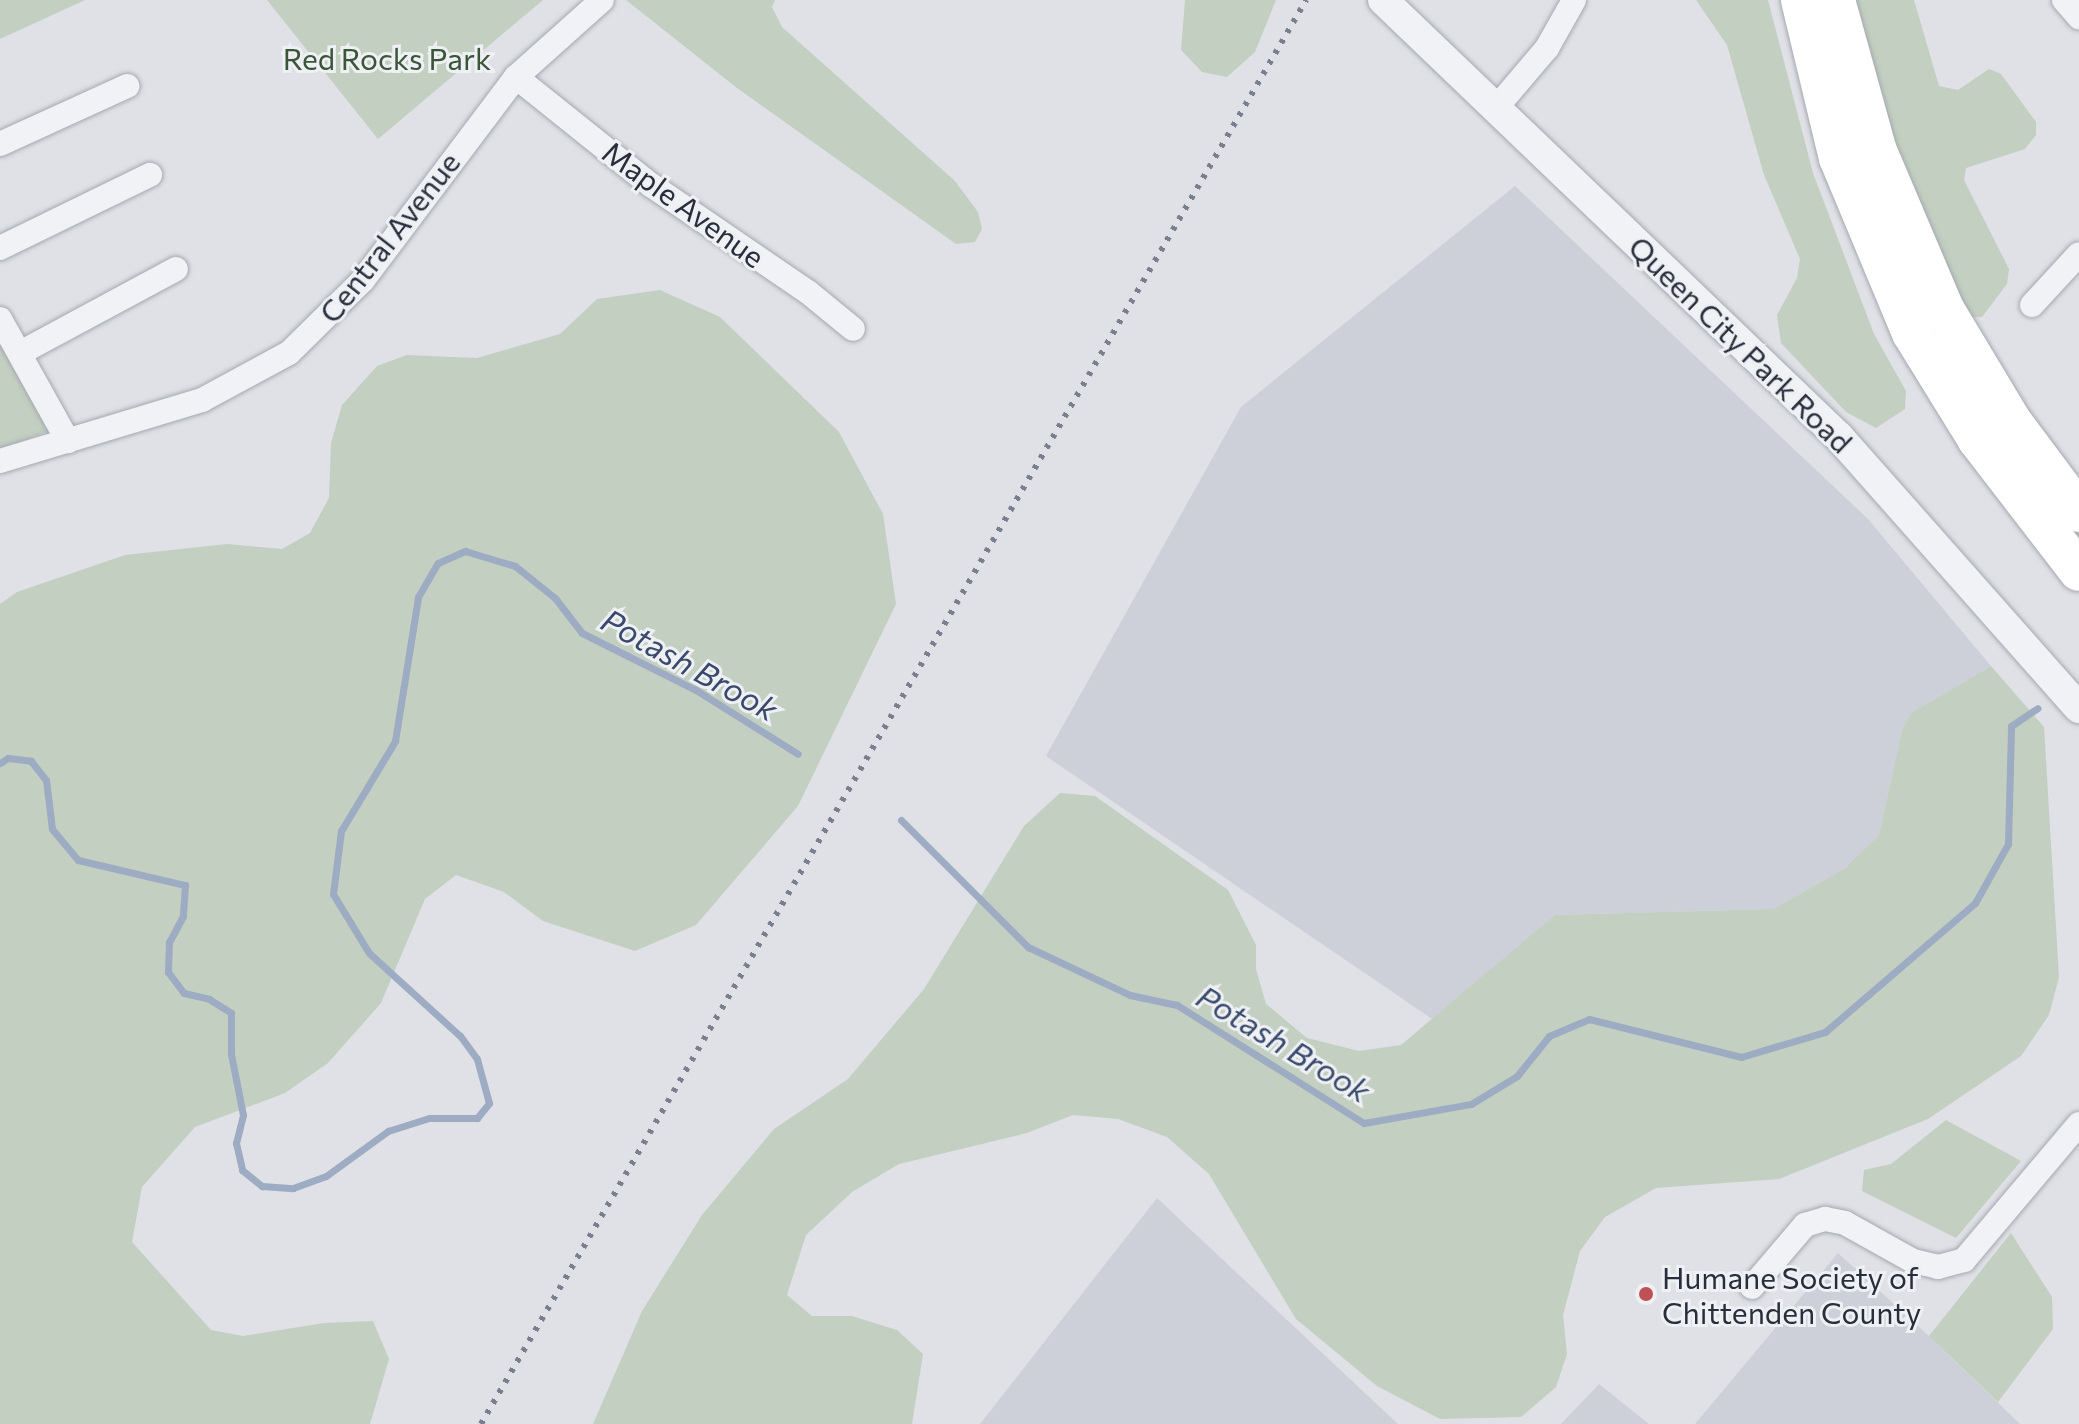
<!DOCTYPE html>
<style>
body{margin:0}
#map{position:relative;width:2079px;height:1424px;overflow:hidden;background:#dfe1e6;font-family:Commissioner,sans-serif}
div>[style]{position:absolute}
.built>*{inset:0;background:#cdd0d8}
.green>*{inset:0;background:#c3cfc1}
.stream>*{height:7px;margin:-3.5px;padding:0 3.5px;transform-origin:3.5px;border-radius:3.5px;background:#9dabc3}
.roads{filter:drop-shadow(0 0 2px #a5a8b0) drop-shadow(0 0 2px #a5a8b0)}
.minor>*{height:24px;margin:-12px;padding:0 12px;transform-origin:12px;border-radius:12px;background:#f1f2f5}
.tertiary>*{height:30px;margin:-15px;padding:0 15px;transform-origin:15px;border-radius:15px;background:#f1f2f5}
.primary>*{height:40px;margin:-20px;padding:0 20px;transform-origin:20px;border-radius:20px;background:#fff}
.rail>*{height:6px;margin-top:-3px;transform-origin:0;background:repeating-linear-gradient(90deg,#7a7f8e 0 4px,transparent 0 12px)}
.dots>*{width:22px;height:22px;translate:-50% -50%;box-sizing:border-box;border:4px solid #eef0f4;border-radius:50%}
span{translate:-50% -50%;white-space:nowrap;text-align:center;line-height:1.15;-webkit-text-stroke:6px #eef0f4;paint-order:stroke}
.park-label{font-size:30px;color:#3a5638}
.street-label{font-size:30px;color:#292e3c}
.poi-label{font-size:30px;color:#292e3c}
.left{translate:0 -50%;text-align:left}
.water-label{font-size:32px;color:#38496b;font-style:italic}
</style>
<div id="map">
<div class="built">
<i style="clip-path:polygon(1515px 186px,1868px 519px,1991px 666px,1911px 713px,1902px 730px,1879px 835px,1844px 869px,1773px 909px,1555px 915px,1435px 1021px,1046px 756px,1241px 407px)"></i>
<i style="clip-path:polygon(1157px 1198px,1398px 1424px,980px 1424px)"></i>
<i style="clip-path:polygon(1838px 1253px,1929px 1336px,2020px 1424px,1695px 1424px)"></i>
<i style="clip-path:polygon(1599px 1384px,1649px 1424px,1561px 1424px)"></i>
</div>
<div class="green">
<i style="clip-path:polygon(0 0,85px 0,0 39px)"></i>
<i style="clip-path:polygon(267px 0,543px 0,378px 139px)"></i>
<i style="clip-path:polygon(626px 0,775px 0,772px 7px,782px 27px,955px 181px,978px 212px,982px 229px,975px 242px,956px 244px,737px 88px)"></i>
<i style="clip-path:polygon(1185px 0,1276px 0,1255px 52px,1227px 77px,1202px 72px,1181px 50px)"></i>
<i style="clip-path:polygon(1696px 0,1768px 0,1813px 173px,1874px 334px,1906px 391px,1905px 409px,1876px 428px,1846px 412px,1781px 343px,1777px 315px,1797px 278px,1800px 259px,1764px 175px,1727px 45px)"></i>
<i style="clip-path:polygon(1854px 0,1914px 0,1939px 86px,1958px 90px,1989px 69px,2001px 74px,2036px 122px,2036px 135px,2025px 149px,1966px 168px,1964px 180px,2009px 269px,2007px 284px,1982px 317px,1971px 317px,1964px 307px,1893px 137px)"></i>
<i style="clip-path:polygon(660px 290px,720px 317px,839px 432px,883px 514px,896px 604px,798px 806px,696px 925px,635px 951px,543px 921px,504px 892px,456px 875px,425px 899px,381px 1003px,328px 1063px,285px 1093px,195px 1127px,142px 1187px,132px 1242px,211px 1330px,243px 1336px,324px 1323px,373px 1321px,389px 1359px,370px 1424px,0 1424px,0 604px,17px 592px,125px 555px,227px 544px,282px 549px,310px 533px,329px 498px,331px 443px,342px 405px,377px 366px,407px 355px,477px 358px,560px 334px,597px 299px)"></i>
<i style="clip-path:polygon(0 330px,56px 428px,0 450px)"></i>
<i style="clip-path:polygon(1991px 666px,2044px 727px,2059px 977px,2049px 1015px,2021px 1056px,1928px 1119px,1779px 1179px,1656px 1188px,1605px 1217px,1580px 1251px,1563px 1315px,1567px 1354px,1556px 1387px,1521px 1417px,1440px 1419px,1377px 1386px,1296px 1319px,1209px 1174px,1167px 1137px,1118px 1119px,1073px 1115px,1027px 1133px,899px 1164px,852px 1192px,806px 1235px,787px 1295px,812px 1316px,852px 1316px,897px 1330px,923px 1354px,912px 1424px,593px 1424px,642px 1311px,702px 1215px,774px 1129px,848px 1079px,924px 989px,1024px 826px,1060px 793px,1095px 796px,1228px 890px,1256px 945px,1256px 969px,1266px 1004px,1307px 1038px,1359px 1051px,1401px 1045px,1555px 915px,1773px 909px,1844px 869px,1879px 835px,1902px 730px,1911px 713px)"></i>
<i style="clip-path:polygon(1946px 1120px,2021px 1161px,1956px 1238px,1862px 1191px,1864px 1170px,1891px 1164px)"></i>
<i style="clip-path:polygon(2011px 1233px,2052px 1297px,2053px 1329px,1998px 1402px,1929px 1336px)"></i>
</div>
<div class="stream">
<i style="left:0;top:763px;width:9px;rotate:-32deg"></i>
<i style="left:8px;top:758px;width:23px;rotate:7deg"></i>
<i style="left:31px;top:761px;width:24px;rotate:52deg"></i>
<i style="left:46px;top:780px;width:49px;rotate:83deg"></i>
<i style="left:52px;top:829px;width:40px;rotate:50deg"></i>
<i style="left:78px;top:860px;width:110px;rotate:13.2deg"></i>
<i style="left:185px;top:885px;width:31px;rotate:94deg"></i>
<i style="left:183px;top:916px;width:30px;rotate:118deg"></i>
<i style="left:169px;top:942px;width:30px;rotate:92deg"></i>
<i style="left:168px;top:972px;width:26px;rotate:53deg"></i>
<i style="left:184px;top:993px;width:26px;rotate:13deg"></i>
<i style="left:209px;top:999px;width:26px;rotate:32deg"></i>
<i style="left:231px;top:1013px;width:41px;rotate:90deg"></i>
<i style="left:231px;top:1054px;width:62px;rotate:78.9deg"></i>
<i style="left:243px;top:1115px;width:29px;rotate:104deg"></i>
<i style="left:236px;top:1143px;width:28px;rotate:77deg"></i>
<i style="left:242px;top:1170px;width:26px;rotate:39deg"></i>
<i style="left:262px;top:1186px;width:31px;rotate:4deg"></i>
<i style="left:293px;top:1188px;width:35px;rotate:-20deg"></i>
<i style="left:326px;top:1176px;width:77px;rotate:-36deg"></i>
<i style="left:388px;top:1131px;width:43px;rotate:-17.6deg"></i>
<i style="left:429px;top:1118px;width:48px"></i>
<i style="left:477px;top:1118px;width:19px;rotate:-51deg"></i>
<i style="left:489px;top:1103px;width:46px;rotate:-105.3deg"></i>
<i style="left:477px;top:1059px;width:29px;rotate:-126deg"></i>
<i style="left:460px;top:1036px;width:123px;rotate:-137.6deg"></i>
<i style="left:369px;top:953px;width:69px;rotate:-121.4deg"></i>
<i style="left:333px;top:894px;width:64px;rotate:-82.8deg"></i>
<i style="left:341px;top:831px;width:105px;rotate:-59deg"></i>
<i style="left:395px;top:741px;width:146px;rotate:-80.9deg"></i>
<i style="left:418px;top:597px;width:39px;rotate:-60deg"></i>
<i style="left:438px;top:563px;width:30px;rotate:-24deg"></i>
<i style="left:465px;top:551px;width:52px;rotate:16.7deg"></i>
<i style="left:515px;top:566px;width:51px;rotate:38.7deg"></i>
<i style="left:555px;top:598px;width:44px;rotate:52.4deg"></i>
<i style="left:582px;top:633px;width:127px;rotate:26.6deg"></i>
<i style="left:696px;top:690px;width:120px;rotate:32.1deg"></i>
<i style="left:901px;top:820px;width:180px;rotate:45deg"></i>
<i style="left:1028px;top:947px;width:113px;rotate:25.2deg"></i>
<i style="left:1130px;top:995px;width:48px;rotate:12deg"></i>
<i style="left:1177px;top:1005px;width:221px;rotate:32.3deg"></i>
<i style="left:1364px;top:1123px;width:109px;rotate:-10.1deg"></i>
<i style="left:1471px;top:1104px;width:54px;rotate:-31.3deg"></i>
<i style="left:1517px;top:1076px;width:51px;rotate:-51.3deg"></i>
<i style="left:1549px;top:1036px;width:43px;rotate:-23deg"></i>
<i style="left:1589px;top:1019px;width:157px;rotate:14deg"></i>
<i style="left:1741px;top:1057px;width:88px;rotate:-16.6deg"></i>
<i style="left:1825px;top:1032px;width:198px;rotate:-40.7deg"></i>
<i style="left:1975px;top:903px;width:68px;rotate:-60.8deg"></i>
<i style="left:2008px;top:844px;width:118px;rotate:-88.5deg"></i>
<i style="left:2011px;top:726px;width:32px;rotate:-34deg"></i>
</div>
<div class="roads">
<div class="minor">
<i style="left:2064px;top:0;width:23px;rotate:49deg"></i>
<i style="left:516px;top:77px;width:173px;rotate:38.7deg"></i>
<i style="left:651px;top:185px;width:190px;rotate:34.3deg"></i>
<i style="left:808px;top:292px;width:58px;rotate:39.4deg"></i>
<i style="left:1496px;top:108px;width:79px;rotate:-49.6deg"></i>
<i style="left:1547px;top:48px;width:55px;rotate:-60.6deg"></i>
<i style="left:0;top:144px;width:140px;rotate:-24.5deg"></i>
<i style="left:0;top:248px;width:167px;rotate:-26deg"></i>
<i style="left:2032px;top:305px;width:69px;rotate:-47.3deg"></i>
<i style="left:0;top:319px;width:140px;rotate:60.9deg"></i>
<i style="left:20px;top:353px;width:177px;rotate:-28.3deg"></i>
<i style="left:0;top:461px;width:211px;rotate:-16.8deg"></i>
<i style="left:202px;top:400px;width:99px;rotate:-28.4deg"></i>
<i style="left:289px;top:353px;width:104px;rotate:-44.6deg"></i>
<i style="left:363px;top:280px;width:254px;rotate:-53deg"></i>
<i style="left:516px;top:77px;width:115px;rotate:-41.8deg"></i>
<i style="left:1752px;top:1287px;width:82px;rotate:-49.5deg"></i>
<i style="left:1805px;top:1225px;width:21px;rotate:-17deg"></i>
<i style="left:1825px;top:1219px;width:20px;rotate:11deg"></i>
<i style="left:1845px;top:1223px;width:78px;rotate:29.2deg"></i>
<i style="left:1913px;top:1261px;width:26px;rotate:13deg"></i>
<i style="left:1938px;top:1267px;width:27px;rotate:-15deg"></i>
<i style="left:1964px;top:1260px;width:178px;rotate:-49.8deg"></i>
</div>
<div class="tertiary">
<i style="left:1383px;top:0;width:632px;rotate:43.78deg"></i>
<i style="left:1839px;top:437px;width:362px;rotate:48.5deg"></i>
</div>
<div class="primary">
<i style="left:1801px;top:0;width:163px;rotate:76.5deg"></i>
<i style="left:1839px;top:158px;width:190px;rotate:67.4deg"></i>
<i style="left:1912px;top:333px;width:126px;rotate:58.3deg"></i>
<i style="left:1978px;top:440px;width:165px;rotate:52.4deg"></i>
<i style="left:1835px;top:0;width:157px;rotate:74.5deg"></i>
<i style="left:1877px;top:151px;width:172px;rotate:67deg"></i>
<i style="left:1944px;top:309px;width:132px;rotate:59deg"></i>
<i style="left:2012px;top:422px;width:112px;rotate:53.3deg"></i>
</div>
</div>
<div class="rail">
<i style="left:481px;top:1424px;width:1646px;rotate:-59.91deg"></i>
</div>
<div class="dots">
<i style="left:1646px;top:1294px;background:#bf5053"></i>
</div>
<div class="park-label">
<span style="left:387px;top:58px">Red Rocks Park</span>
</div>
<div class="street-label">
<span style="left:684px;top:204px;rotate:36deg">Maple Avenue</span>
<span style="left:389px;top:237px;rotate:-52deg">Central Avenue</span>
<span style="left:1741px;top:344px;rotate:44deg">Queen City Park Road</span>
</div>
<div class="poi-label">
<span class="left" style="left:1662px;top:1294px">Humane Society of<br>Chittenden County</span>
</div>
<div class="water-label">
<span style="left:690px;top:664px;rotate:29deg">Potash Brook</span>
<span style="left:1284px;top:1043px;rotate:31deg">Potash Brook</span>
</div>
</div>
